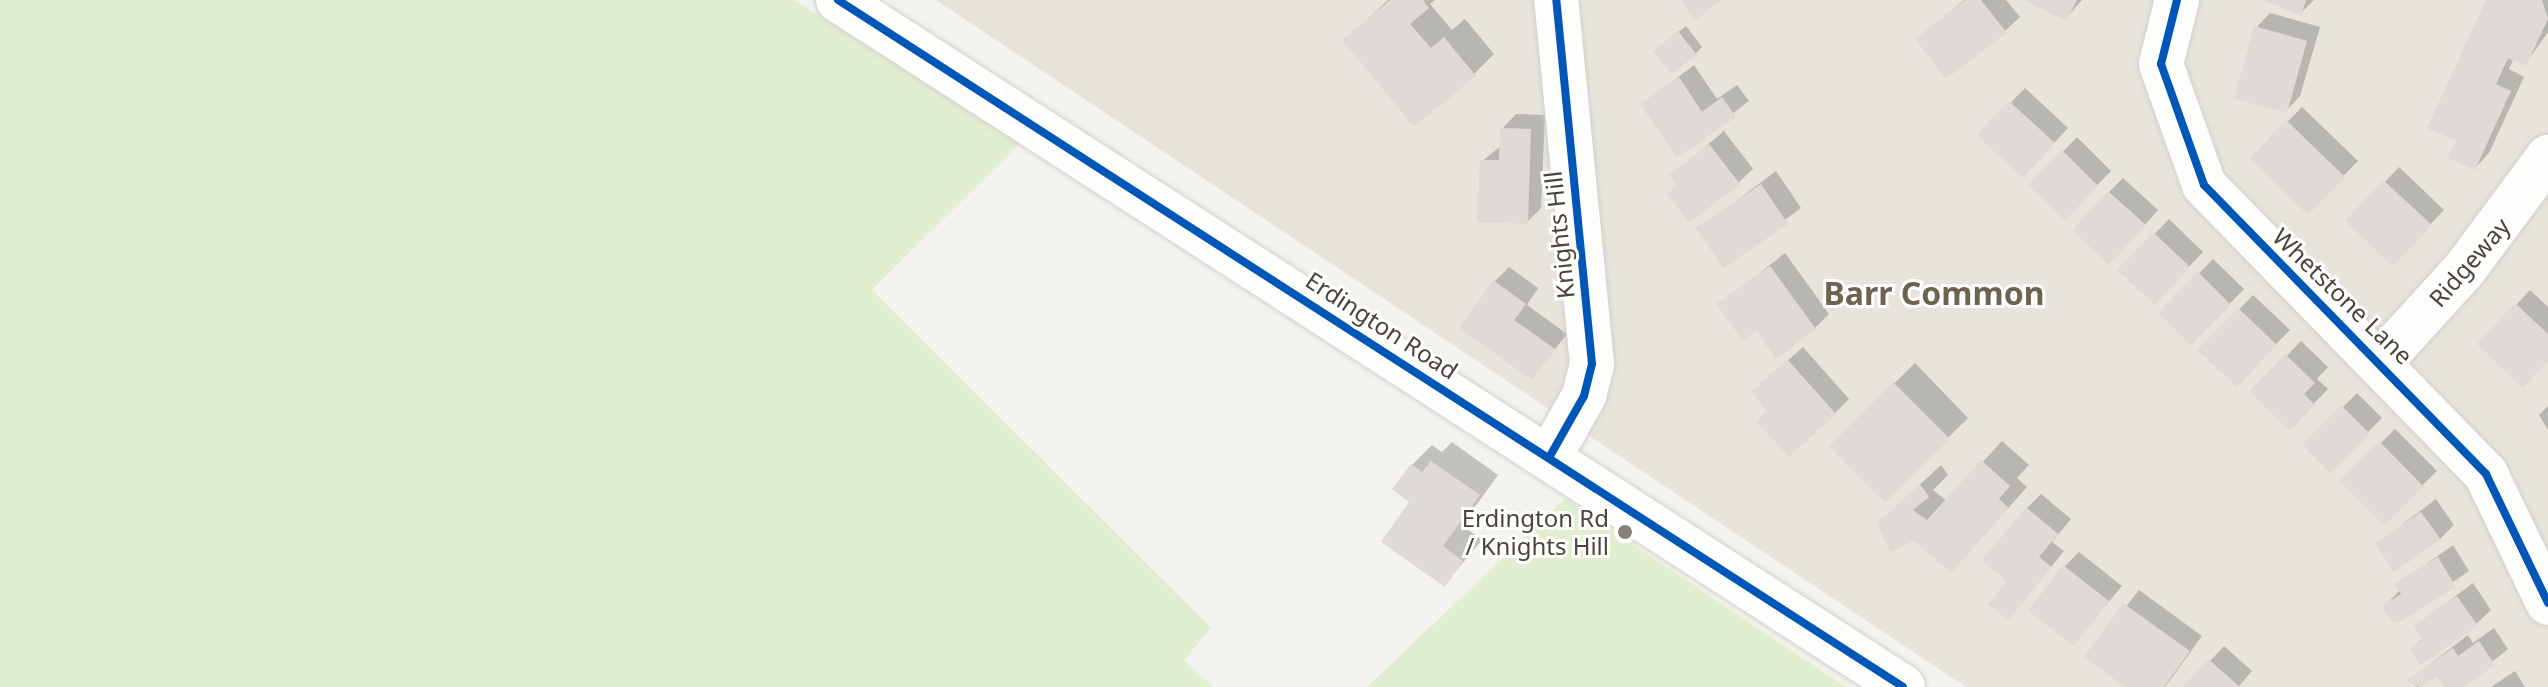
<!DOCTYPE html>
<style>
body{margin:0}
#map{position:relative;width:2548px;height:687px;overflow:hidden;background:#f4f2ee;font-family:"Noto Sans",sans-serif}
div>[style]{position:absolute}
.residential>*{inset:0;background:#e7e4dc}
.green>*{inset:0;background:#e1eecf}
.shadow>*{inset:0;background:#0003}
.building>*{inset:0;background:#dedbd6}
.roads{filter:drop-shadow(0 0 2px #d2d0cb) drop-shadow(0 0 2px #d2d0cb)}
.street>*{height:44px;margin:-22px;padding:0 22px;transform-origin:22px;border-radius:22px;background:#fdfdfc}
.cycleway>*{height:8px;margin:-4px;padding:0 4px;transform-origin:4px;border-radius:4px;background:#0057b8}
.dots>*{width:22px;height:22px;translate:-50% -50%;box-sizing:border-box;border:4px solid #fff;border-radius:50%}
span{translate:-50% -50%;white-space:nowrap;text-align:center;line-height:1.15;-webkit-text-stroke:6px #fff;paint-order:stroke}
.street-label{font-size:24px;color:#4b4439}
.poi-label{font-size:24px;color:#4b4439}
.right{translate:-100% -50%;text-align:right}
.district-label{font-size:32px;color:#6e6250;font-weight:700}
</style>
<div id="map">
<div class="residential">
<i style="clip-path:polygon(936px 0,2548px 0,2548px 687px,1966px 687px)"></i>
</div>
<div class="green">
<i style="clip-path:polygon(0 0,794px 0,1021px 142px,872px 290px,1211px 628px,1184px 660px,1213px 687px,0 687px)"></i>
<i style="clip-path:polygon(1565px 499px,1846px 687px,1367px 687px)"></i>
</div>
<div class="shadow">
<i style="clip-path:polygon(1388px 0,1435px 0,1430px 4px,1452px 30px,1465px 19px,1494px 54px,1474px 74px,1345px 40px)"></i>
<i style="clip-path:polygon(1964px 0,2006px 0,2020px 17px,2005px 31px,1918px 39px)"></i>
<i style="clip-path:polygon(2029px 0,2082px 0,2066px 18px)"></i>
<i style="clip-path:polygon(2265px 0,2314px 0,2300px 14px)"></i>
<i style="clip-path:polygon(2488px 0,2548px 0,2548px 32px,2526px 63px,2514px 58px,2509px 69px,2524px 77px,2489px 153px,2475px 168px,2459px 140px)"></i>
<i style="clip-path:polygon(2270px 13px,2320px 27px,2300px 96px,2286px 111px,2256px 28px)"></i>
<i style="clip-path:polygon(1686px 26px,1702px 47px,1695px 54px,1663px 44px)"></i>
<i style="clip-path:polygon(1694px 65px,1717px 99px,1737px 85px,1749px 101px,1678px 155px,1643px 104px)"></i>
<i style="clip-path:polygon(2025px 88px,2068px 128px,2037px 161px,1979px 135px)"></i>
<i style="clip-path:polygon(2302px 107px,2358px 161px,2308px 212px,2252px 158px)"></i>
<i style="clip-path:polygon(1516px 114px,1545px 115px,1541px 208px,1527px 222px,1482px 161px,1501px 146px,1502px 129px)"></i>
<i style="clip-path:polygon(1724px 131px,1753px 169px,1738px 183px,1679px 185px,1672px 175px)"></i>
<i style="clip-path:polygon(2077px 137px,2111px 171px,2065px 218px,2031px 185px)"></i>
<i style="clip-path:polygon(2399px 167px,2444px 210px,2407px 249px,2348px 221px)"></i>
<i style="clip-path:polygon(1776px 171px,1801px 208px,1724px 265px,1699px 229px)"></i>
<i style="clip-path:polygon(2123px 178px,2158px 210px,2124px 248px,2109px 192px)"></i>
<i style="clip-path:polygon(2169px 219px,2203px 252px,2169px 288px,2120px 270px)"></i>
<i style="clip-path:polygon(1785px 253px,1829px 314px,1815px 328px,1757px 328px,1719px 305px)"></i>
<i style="clip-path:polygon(2213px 259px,2244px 289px,2191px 343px,2161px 313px)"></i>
<i style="clip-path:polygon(1509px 267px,1538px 288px,1527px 305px,1567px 334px,1532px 378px,1494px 282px)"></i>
<i style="clip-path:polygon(2530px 290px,2548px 307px,2548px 359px,2516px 305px)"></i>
<i style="clip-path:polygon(2253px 295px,2290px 330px,2237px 384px,2200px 350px)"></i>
<i style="clip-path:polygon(2301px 341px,2328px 367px,2317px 379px,2328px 389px,2290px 428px,2252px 392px)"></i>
<i style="clip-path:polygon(1803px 347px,1849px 399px,1835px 413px,1769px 410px,1768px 378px)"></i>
<i style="clip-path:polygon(1915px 363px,1968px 418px,1885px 500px,1831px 446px)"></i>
<i style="clip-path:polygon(2357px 393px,2382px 418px,2330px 470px,2305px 445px)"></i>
<i style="clip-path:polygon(2548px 406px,2548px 430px,2539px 415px)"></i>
<i style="clip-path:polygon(2395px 429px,2437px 471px,2384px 523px,2342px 481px)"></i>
<i style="clip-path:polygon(2002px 441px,2029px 465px,2017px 478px,2027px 487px,1971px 550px,1900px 503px,1941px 465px,1948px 475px,1933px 490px,1947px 501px)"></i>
<i style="clip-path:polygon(1452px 442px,1498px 475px,1462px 525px,1482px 540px,1445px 584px,1412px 501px,1412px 465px,1432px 445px,1442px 452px)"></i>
<i style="clip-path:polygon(2041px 494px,2071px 519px,2052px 542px,2064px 551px,2022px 603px,2010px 581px,2027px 508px)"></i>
<i style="clip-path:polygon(2436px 499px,2454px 525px,2440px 539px,2377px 544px)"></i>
<i style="clip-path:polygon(2453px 545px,2469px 571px,2395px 622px,2385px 606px,2400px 590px,2397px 585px)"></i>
<i style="clip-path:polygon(2079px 552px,2122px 586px,2074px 643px,2064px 567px)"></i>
<i style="clip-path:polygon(2473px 583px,2491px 610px,2476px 624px,2412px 649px,2423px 638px,2416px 626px)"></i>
<i style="clip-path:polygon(2139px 590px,2202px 636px,2165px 687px,2129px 687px,2087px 656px)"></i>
<i style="clip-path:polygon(2494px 628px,2508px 649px,2460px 687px,2446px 687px,2437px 674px,2418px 687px,2408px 681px,2468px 635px,2473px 643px)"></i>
<i style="clip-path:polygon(2224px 646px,2252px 671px,2238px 687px,2186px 687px)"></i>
<i style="clip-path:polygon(2515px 671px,2525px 687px,2491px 687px)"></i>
</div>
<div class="building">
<i style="clip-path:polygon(1390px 0,1423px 0,1429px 8px,1410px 24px,1431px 48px,1444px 37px,1476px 76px,1414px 127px,1342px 40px)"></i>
<i style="clip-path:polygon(1680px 0,1721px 0,1696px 20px)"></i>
<i style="clip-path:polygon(1965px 0,1981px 0,2007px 33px,1946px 79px,1915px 39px)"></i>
<i style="clip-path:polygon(2024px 0,2077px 0,2066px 21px)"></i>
<i style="clip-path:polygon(2263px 0,2306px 0,2301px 16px)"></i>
<i style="clip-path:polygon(2486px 0,2542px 0,2548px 19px,2526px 66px,2508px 58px,2496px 84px,2511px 91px,2475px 170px,2448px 158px,2456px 141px,2427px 128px)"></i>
<i style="clip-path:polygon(2254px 26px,2307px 41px,2287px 113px,2234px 99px)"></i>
<i style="clip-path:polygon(1678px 31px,1697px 55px,1671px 74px,1653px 51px)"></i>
<i style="clip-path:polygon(1679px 77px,1702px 112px,1722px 97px,1736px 117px,1677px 158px,1640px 104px)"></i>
<i style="clip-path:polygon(2009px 101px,2055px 143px,2023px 178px,1976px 135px)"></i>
<i style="clip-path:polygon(2286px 120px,2345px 177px,2308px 215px,2250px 158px)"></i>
<i style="clip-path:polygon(1500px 128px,1531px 129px,1528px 224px,1477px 222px,1480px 160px,1499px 160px)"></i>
<i style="clip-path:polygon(1709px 144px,1740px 184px,1689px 223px,1667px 194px,1677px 186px,1669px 175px)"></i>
<i style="clip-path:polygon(2062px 150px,2098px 186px,2065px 221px,2028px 185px)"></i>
<i style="clip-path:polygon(2383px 180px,2432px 225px,2393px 266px,2345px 221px)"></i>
<i style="clip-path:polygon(1761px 184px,1788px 224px,1723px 268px,1696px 228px)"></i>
<i style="clip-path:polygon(2108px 191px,2146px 225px,2109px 265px,2072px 230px)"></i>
<i style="clip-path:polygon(2153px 232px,2190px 267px,2155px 305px,2117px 270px)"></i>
<i style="clip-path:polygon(1770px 266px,1816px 329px,1776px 359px,1756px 331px,1743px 341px,1716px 304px)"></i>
<i style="clip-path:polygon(2198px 272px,2231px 305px,2191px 345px,2158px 313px)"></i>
<i style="clip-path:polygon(1493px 280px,1526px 304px,1514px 320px,1555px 349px,1532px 380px,1459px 328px)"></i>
<i style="clip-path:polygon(2515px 303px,2548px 334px,2548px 361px,2523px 388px,2477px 344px)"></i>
<i style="clip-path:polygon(2238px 308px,2277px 345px,2237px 387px,2197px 350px)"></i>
<i style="clip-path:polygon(2285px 354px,2315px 383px,2304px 394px,2315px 405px,2290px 431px,2249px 392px)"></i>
<i style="clip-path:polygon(1787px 359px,1836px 414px,1789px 457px,1756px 421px,1767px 411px,1751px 392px)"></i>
<i style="clip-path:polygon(1893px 382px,1950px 439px,1885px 503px,1829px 446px)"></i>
<i style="clip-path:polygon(2341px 405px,2370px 434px,2330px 473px,2302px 445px)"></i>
<i style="clip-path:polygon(2379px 441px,2424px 487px,2384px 526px,2339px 481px)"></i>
<i style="clip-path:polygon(1981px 460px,2010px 486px,1999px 499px,2009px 508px,1951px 573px,1914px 541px,1890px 552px,1877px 523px,1920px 484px,1929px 497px,1913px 510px,1927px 520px)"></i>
<i style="clip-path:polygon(1431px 461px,1480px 495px,1443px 546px,1463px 561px,1445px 587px,1381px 542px,1409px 502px,1392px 489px,1411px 464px,1422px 472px)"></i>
<i style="clip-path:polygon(2026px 507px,2058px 534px,2039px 557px,2052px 567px,2008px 620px,1988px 604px,2007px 582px,1982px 560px)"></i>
<i style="clip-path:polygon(2421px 512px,2441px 540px,2394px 572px,2375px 543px)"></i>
<i style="clip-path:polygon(2438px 557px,2456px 587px,2394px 625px,2382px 606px,2401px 594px,2394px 584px)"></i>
<i style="clip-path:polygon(2063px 565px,2109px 601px,2074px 646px,2028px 611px)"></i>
<i style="clip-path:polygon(2457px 596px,2478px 626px,2420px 665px,2410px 649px,2422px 640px,2413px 626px)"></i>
<i style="clip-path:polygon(2123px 603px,2190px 651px,2164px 687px,2125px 687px,2084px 657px)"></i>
<i style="clip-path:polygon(2479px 641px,2495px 665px,2464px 687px,2444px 687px,2437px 676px,2421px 687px,2406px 681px,2453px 648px,2458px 656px)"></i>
<i style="clip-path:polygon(2208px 659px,2240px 687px,2183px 687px)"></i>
</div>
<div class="roads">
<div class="street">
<i style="left:838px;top:0;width:1267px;rotate:32.82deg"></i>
<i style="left:2177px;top:0;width:66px;rotate:104deg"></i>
<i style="left:2161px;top:64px;width:128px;rotate:70.4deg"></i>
<i style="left:2204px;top:185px;width:404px;rotate:45.7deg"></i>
<i style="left:2486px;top:474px;width:143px;rotate:64.3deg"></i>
<i style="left:2382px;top:360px;width:122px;rotate:-47.7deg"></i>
<i style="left:2464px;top:270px;width:141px;rotate:-53.4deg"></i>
<i style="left:1550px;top:456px;width:69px;rotate:-60.5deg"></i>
<i style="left:1584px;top:396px;width:33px;rotate:-76deg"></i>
<i style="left:1592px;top:364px;width:366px;rotate:-95.6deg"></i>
</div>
</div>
<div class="cycleway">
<i style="left:838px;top:0;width:1267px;rotate:32.82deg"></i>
<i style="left:2177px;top:0;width:66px;rotate:104deg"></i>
<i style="left:2161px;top:64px;width:128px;rotate:70.4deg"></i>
<i style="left:2204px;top:185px;width:404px;rotate:45.7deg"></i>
<i style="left:2486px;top:474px;width:143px;rotate:64.3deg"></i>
<i style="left:1550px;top:456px;width:69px;rotate:-60.5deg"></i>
<i style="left:1584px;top:396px;width:33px;rotate:-76deg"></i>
<i style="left:1592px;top:364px;width:366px;rotate:-95.6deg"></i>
</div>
<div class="dots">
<i style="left:1625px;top:532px;background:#868178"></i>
</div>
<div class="street-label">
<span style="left:1559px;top:235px;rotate:-96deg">Knights Hill</span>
<span style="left:2469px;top:262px;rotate:-49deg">Ridgeway</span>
<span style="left:2343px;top:296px;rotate:44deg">Whetstone Lane</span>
<span style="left:1382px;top:325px;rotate:33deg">Erdington Road</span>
</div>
<div class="poi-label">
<span class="right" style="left:1609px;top:532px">Erdington Rd<br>/ Knights Hill</span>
</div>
<div class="district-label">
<span style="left:1934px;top:293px">Barr Common</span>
</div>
</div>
